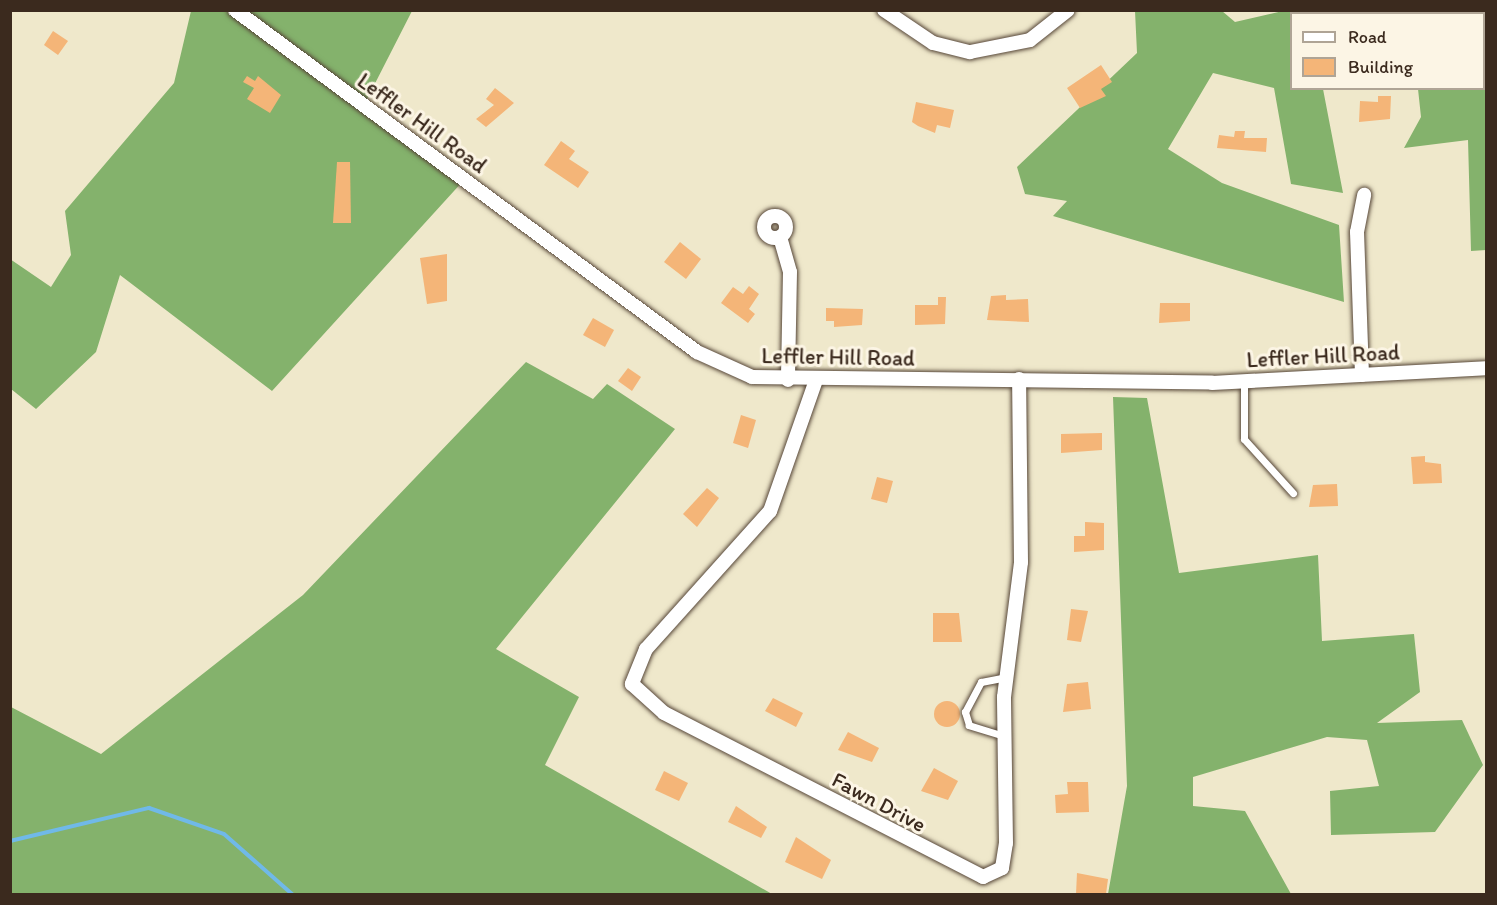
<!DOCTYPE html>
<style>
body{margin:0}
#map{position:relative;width:1497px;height:905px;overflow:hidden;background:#efe8cb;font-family:Itim,sans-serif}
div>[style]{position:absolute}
.forest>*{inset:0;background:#84b26c}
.stream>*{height:4px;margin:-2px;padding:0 2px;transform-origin:2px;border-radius:2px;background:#70b9e8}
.building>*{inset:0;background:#f4b578}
.round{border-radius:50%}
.roads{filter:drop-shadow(0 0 2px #564638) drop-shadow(0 0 2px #564638)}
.service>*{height:7px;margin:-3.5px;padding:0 3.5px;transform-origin:3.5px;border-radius:3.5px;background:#fff}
.minor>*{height:14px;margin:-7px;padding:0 7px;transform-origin:7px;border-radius:7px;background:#fff}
.minor>.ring{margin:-7px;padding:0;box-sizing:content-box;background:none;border:14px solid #fff;border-radius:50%}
span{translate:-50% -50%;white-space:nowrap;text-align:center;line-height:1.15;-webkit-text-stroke:6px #fcf5e5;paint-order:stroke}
.street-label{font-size:22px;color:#3b2a1e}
.frame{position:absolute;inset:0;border:12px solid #3b2a1e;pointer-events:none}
.legend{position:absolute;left:1290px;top:12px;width:195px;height:78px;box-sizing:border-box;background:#fcf5e5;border:2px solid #afa495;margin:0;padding:8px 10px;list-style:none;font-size:18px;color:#3b2a1e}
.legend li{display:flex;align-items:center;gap:12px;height:30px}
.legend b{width:30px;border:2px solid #afa495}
</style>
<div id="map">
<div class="forest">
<i style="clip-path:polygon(1287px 10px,1486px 11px,1486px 250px,1471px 251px,1468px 140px,1404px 148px,1421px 117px,1418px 89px,1484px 88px,1484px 14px,1292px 14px,1292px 88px,1323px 89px,1343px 193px,1291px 184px,1274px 88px,1213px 73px,1168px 149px,1222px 183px,1339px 225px,1344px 302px,1053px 216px,1067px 201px,1025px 194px,1017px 167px,1137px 53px,1135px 11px,1222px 11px,1235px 22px)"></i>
<i style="clip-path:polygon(191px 11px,412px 11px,364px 105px,464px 180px,272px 391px,120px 275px,96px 352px,36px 409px,11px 389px,10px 259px,51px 287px,71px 255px,65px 211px,174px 83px)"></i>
<i style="clip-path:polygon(526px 362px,593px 399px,607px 384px,675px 429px,496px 649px,579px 697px,545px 765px,772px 894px,11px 894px,11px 707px,101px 754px,303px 595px)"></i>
<i style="clip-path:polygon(1113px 397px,1147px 398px,1179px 573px,1318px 555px,1322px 641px,1414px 634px,1420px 692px,1377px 723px,1462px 720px,1483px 765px,1435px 832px,1331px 835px,1330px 791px,1379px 786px,1367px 740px,1327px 737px,1193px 777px,1193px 806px,1245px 811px,1291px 894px,1108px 894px,1127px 786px)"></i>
</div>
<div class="stream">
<i style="left:10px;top:841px;width:143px;rotate:-13.4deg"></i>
<i style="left:149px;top:808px;width:79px;rotate:19.1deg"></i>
<i style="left:224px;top:834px;width:91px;rotate:41.4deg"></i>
</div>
<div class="building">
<i style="clip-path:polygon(53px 31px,68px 41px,58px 55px,44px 45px)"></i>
<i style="clip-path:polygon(1101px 65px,1112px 82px,1101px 89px,1106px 96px,1080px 108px,1067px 88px)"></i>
<i style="clip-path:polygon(247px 76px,255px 81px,258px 76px,281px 95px,270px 113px,247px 99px,254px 88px,243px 82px)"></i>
<i style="clip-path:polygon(495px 88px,514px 103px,486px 127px,476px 119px,494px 105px,486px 99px)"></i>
<i style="clip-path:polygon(1378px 96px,1391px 96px,1390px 119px,1359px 122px,1360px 101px,1378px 102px)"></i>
<i style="clip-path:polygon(916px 102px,954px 110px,950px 128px,937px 125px,935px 133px,918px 126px,912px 122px)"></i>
<i style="clip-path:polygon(1235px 131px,1245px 131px,1244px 138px,1267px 138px,1266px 152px,1217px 148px,1219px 135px,1234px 137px)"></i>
<i style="clip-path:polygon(561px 141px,575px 151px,569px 159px,589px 172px,578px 188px,544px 165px)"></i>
<i style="clip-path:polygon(337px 162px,350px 162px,351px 223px,333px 223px)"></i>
<i style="clip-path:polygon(680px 242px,701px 259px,686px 279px,664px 262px)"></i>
<i style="clip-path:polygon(447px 254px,447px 301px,427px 304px,420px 258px)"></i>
<i style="clip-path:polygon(749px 286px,759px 294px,749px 309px,755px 314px,748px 323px,721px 303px,733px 287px,743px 294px)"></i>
<i style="clip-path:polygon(1006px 295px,1006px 300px,1028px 299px,1029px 322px,987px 320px,991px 296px)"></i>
<i style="clip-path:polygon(938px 297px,946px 297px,945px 324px,915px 325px,915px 305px,938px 305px)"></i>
<i style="clip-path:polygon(1160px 303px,1190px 303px,1190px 321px,1159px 323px)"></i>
<i style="clip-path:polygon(826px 308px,863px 309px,862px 325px,834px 327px,834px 321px,826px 321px)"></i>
<i style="clip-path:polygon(593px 318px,614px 330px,605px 347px,583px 335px)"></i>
<i style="clip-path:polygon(628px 368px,641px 377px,632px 391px,618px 381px)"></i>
<i style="clip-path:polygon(741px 415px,756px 420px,748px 448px,733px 443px)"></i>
<i style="clip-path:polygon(1102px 433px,1102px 450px,1061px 453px,1061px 434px)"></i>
<i style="clip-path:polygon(1425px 456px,1425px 462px,1441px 464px,1442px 483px,1413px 484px,1411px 457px)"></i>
<i style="clip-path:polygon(877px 477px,893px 481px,887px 503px,871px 499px)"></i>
<i style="clip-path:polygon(1337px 484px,1338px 506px,1309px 507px,1313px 485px)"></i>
<i style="clip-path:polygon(707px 488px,719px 498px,697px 527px,683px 514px)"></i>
<i style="clip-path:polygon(1085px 522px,1104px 523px,1104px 550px,1074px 552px,1074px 536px,1085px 536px)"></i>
<i style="clip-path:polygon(1071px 609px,1088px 611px,1081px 642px,1067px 640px)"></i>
<i style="clip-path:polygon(933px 613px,959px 613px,962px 642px,933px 642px)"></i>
<i style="clip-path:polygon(1088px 682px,1091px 709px,1063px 712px,1067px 684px)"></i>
<i style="clip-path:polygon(773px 698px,803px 713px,796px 727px,765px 711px)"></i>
<i class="round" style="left:934px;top:701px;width:26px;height:26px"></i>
<i style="clip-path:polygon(848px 732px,879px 748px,872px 762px,838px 750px)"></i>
<i style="clip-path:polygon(934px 768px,958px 781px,948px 800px,921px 791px)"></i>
<i style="clip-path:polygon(664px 771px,688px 783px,679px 801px,655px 790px)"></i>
<i style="clip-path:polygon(1067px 782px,1088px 782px,1089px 812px,1056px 813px,1055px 795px,1068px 794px)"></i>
<i style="clip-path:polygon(736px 806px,767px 827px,761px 838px,728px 822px)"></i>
<i style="clip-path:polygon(796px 837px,831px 860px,822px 879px,785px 862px)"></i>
<i style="clip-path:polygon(1077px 873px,1108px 879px,1106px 894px,1076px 894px)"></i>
</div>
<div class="roads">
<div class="service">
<i style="left:1244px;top:382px;width:57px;rotate:90deg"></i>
<i style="left:1244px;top:439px;width:73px;rotate:47.8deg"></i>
<i style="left:1004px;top:736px;width:37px;rotate:-163deg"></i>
<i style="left:969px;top:725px;width:14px;rotate:-107deg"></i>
<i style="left:965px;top:712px;width:34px;rotate:-62deg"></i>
<i style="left:981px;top:682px;width:25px;rotate:-11deg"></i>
</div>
<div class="minor">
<i style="left:235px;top:10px;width:575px;rotate:36.51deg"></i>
<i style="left:697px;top:352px;width:60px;rotate:24.4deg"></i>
<i style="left:752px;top:377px;width:460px;rotate:0.7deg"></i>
<i style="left:1212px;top:383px;width:274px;rotate:-3.1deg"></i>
<i style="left:884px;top:10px;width:59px;rotate:34deg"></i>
<i style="left:933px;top:43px;width:38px;rotate:14deg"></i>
<i style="left:970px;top:52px;width:61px;rotate:-11.3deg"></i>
<i style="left:1030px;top:40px;width:48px;rotate:-38.3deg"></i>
<i class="ring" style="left:764px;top:216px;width:8px;height:8px"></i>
<i style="left:780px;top:237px;width:36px;rotate:74deg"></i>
<i style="left:790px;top:272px;width:108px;rotate:91.1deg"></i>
<i style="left:1362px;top:375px;width:143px;rotate:-92deg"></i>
<i style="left:1357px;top:232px;width:38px;rotate:-79deg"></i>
<i style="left:816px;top:380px;width:139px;rotate:109.3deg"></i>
<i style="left:770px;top:511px;width:186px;rotate:131.9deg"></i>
<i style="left:646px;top:649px;width:38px;rotate:112deg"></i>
<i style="left:632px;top:684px;width:43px;rotate:42.2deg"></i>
<i style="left:664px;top:713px;width:359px;rotate:27.2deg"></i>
<i style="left:983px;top:877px;width:21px;rotate:-25deg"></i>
<i style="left:1002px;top:868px;width:25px;rotate:-81deg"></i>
<i style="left:1006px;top:843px;width:146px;rotate:-90.8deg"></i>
<i style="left:1004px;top:697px;width:136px;rotate:-82.8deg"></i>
<i style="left:1021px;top:562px;width:183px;rotate:-90.6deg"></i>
</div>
</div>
<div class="street-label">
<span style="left:422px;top:123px;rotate:36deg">Leffler Hill Road</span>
<span style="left:1323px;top:356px;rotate:-3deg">Leffler Hill Road</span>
<span style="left:838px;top:357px;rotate:1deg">Leffler Hill Road</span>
<span style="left:879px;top:802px;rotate:28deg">Fawn Drive</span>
</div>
<div class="frame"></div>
<ul class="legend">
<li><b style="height:8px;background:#fff"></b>Road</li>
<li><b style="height:16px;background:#f4b578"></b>Building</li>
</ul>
</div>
